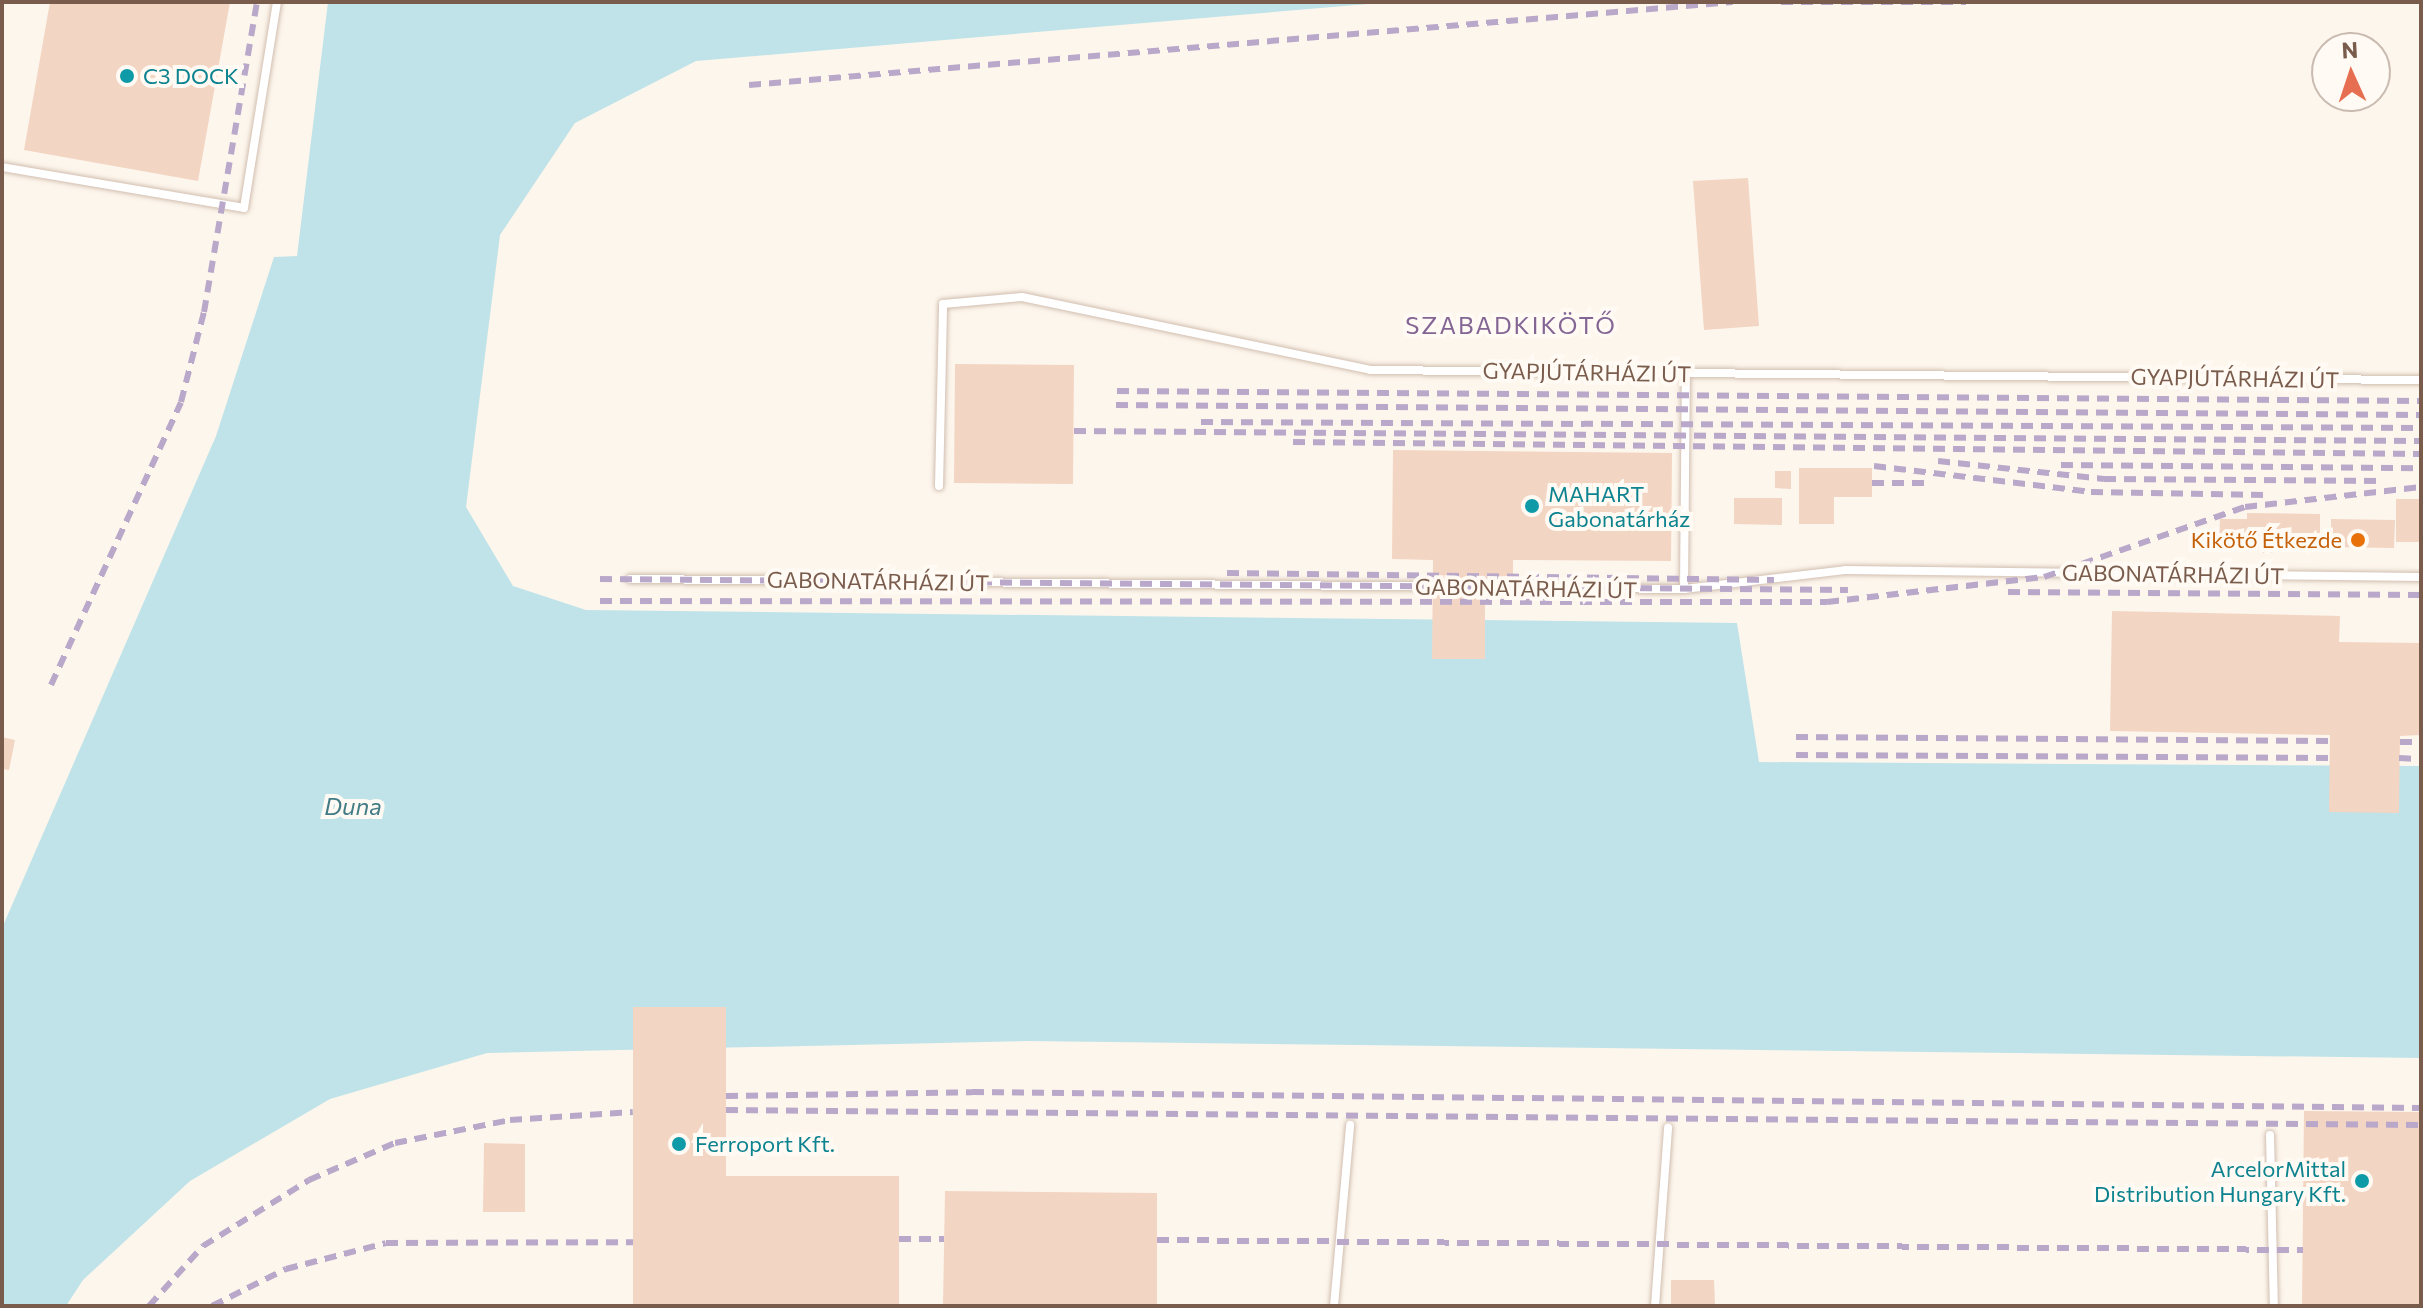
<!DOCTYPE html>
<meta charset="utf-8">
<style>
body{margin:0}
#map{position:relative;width:2423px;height:1308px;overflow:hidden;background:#fdf6ec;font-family:Commissioner,sans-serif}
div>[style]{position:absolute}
.water>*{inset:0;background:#bfe3e8}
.building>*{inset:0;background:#f3d5c3}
.roads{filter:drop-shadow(0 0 2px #d1beb0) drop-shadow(0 0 2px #d1beb0)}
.lane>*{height:8px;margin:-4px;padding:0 4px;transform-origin:4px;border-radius:4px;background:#fff}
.rail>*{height:6px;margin-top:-3px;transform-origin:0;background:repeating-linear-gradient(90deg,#b9a8c9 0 12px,transparent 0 20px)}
.dots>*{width:22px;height:22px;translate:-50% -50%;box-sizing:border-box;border:4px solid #fffaf3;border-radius:50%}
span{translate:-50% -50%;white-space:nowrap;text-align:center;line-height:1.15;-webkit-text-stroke:8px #fffaf3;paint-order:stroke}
.culture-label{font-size:22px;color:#0d838f}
.left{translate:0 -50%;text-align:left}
.right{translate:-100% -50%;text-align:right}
.street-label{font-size:22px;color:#7a5c4d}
.food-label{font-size:22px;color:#c56008}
.neighbourhood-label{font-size:24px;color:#846695;letter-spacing:2px}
.water-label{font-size:24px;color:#437c86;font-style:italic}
.frame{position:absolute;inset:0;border:4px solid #7a5c4d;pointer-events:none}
.north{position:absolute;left:2311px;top:32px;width:80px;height:80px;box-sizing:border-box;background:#fffaf3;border:2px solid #cabbb1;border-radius:50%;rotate:357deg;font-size:22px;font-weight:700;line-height:32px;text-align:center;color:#7a5c4d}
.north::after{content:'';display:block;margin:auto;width:28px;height:36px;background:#e76f51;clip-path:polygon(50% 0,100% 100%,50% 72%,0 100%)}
</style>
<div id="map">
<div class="water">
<i style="clip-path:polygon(328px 2px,1392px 2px,696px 61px,575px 123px,500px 235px,466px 507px,513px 586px,586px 610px,1737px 623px,1759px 762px,2421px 766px,2421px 1058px,1028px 1041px,487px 1053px,330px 1099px,190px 1181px,83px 1280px,66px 1306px,2px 1306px,2px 928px,216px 436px,274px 257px,297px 256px)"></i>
</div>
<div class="building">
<i style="clip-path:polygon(50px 2px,230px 2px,198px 181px,24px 150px)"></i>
<i style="clip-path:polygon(1748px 178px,1759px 326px,1704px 330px,1693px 181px)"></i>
<i style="clip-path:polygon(955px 364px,1074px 365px,1073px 484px,954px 483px)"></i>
<i style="clip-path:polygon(1393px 450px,1672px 453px,1671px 561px,1513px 560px,1513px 594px,1485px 594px,1485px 659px,1432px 659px,1433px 560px,1392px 559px)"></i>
<i style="clip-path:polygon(1799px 468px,1872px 468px,1872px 497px,1834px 497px,1834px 524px,1799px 524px)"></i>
<i style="clip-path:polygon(1775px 471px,1791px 471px,1791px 489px,1775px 488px)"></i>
<i style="clip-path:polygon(1734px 498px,1782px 498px,1782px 525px,1734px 524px)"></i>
<i style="clip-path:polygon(2396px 499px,2421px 499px,2421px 542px,2396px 542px)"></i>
<i style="clip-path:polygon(2247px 513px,2320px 514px,2320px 548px,2263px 553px,2263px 547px,2219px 547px,2220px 519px,2247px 519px)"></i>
<i style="clip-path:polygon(2331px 519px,2395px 520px,2394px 548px,2331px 547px)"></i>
<i style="clip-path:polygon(2112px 611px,2340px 616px,2339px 642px,2421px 643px,2421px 735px,2400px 736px,2399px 813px,2329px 812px,2330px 735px,2110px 731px)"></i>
<i style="clip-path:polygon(2px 737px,15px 740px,9px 770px,2px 769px)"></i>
<i style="clip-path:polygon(633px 1007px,726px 1007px,726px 1176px,899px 1176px,899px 1306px,633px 1306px)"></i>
<i style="clip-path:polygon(2304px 1111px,2421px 1112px,2421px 1306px,2302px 1306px)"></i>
<i style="clip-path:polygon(484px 1143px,525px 1144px,525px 1212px,483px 1212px)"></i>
<i style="clip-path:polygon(945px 1191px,1157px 1193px,1157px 1306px,943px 1306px)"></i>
<i style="clip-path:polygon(1671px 1280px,1714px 1280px,1715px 1306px,1671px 1306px)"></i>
</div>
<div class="roads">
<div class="lane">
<i style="left:2px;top:167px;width:245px;rotate:9.6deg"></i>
<i style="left:244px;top:208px;width:209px;rotate:-80.9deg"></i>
<i style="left:939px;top:486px;width:182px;rotate:-88.7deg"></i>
<i style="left:943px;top:304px;width:79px;rotate:-5.1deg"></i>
<i style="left:1022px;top:297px;width:356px;rotate:11.8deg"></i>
<i style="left:1370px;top:370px;width:1051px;rotate:0.55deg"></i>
<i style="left:630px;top:579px;width:1054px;rotate:0.54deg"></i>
<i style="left:1684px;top:589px;width:162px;rotate:-6.7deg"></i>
<i style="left:1845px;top:570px;width:576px;rotate:0.7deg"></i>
<i style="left:1684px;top:589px;width:216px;rotate:-89.5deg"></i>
<i style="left:2270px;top:1135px;width:171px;rotate:88.7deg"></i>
<i style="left:1334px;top:1306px;width:182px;rotate:-84.9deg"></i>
<i style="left:1655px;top:1306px;width:179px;rotate:-85.8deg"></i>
</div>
</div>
<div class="rail">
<i style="left:1781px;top:2px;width:185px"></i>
<i style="left:749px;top:85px;width:987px;rotate:-4.82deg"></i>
<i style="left:1117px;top:391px;width:1304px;rotate:0.44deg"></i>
<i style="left:1116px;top:405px;width:1305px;rotate:0.44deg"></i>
<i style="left:1201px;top:422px;width:1220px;rotate:0.28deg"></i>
<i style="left:1074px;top:431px;width:1347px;rotate:0.43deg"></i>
<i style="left:1293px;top:442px;width:1128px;rotate:0.61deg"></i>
<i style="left:1938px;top:461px;width:167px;rotate:6.2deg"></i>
<i style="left:2104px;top:479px;width:277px;rotate:0.4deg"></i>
<i style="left:2061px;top:465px;width:360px;rotate:0.5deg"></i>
<i style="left:1874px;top:466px;width:219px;rotate:6.8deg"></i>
<i style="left:2091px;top:492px;width:175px;rotate:1deg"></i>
<i style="left:1872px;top:483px;width:59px"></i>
<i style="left:1227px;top:573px;width:547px;rotate:0.73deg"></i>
<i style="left:600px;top:579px;width:1248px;rotate:0.5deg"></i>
<i style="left:2008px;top:592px;width:413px;rotate:0.4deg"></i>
<i style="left:600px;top:601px;width:1227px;rotate:0.05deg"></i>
<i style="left:1827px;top:602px;width:218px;rotate:-6.6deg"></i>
<i style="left:2044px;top:577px;width:213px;rotate:-19.2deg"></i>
<i style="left:2245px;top:507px;width:177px;rotate:-6.5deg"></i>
<i style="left:51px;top:685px;width:311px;rotate:-65.3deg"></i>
<i style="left:181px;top:402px;width:93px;rotate:-75.7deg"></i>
<i style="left:204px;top:312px;width:314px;rotate:-80.3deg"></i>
<i style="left:1796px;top:737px;width:534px;rotate:0.43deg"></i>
<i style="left:2400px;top:742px;width:21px"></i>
<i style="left:1796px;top:755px;width:533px;rotate:0.32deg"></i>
<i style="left:2399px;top:758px;width:22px;rotate:3deg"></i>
<i style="left:726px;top:1096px;width:246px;rotate:-0.9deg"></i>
<i style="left:972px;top:1092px;width:1449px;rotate:0.63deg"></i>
<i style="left:726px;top:1110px;width:1695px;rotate:0.51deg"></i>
<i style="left:899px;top:1239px;width:45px"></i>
<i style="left:1157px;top:1240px;width:1146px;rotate:0.5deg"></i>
<i style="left:149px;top:1306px;width:81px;rotate:-48deg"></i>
<i style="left:203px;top:1246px;width:125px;rotate:-31.9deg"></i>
<i style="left:309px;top:1180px;width:94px;rotate:-23.3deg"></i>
<i style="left:395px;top:1143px;width:117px;rotate:-11.3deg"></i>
<i style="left:510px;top:1120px;width:123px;rotate:-3.7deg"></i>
<i style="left:212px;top:1306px;width:83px;rotate:-26.6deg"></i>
<i style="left:286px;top:1269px;width:103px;rotate:-14.6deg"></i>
<i style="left:386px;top:1243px;width:247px;rotate:-0.2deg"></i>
</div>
<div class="dots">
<i style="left:127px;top:76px;background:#0f9aa8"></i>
<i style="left:1532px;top:506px;background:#0f9aa8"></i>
<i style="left:2358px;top:540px;background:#e8710a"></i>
<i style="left:679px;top:1144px;background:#0f9aa8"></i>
<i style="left:2362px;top:1181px;background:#0f9aa8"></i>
</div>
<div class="culture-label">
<span class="left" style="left:143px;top:76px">C3 DOCK</span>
<span class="left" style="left:1548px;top:506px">MAHART<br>Gabonatárház</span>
<span class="left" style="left:695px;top:1144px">Ferroport Kft.</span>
<span class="right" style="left:2346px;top:1181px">ArcelorMittal<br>Distribution Hungary Kft.</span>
</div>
<div class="street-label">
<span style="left:1587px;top:372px;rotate:1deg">GYAPJÚTÁRHÁZI ÚT</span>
<span style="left:2235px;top:378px;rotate:1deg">GYAPJÚTÁRHÁZI ÚT</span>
<span style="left:2173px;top:574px;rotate:1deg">GABONATÁRHÁZI ÚT</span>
<span style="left:878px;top:581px;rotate:1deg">GABONATÁRHÁZI ÚT</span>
<span style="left:1526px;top:588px;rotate:1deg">GABONATÁRHÁZI ÚT</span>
</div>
<div class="food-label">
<span class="right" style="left:2342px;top:540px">Kikötő Étkezde</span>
</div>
<div class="neighbourhood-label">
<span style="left:1511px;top:325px">SZABADKIKÖTŐ</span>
</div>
<div class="water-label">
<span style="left:353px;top:806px">Duna</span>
</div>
<div class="frame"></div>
<div class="north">N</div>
</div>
